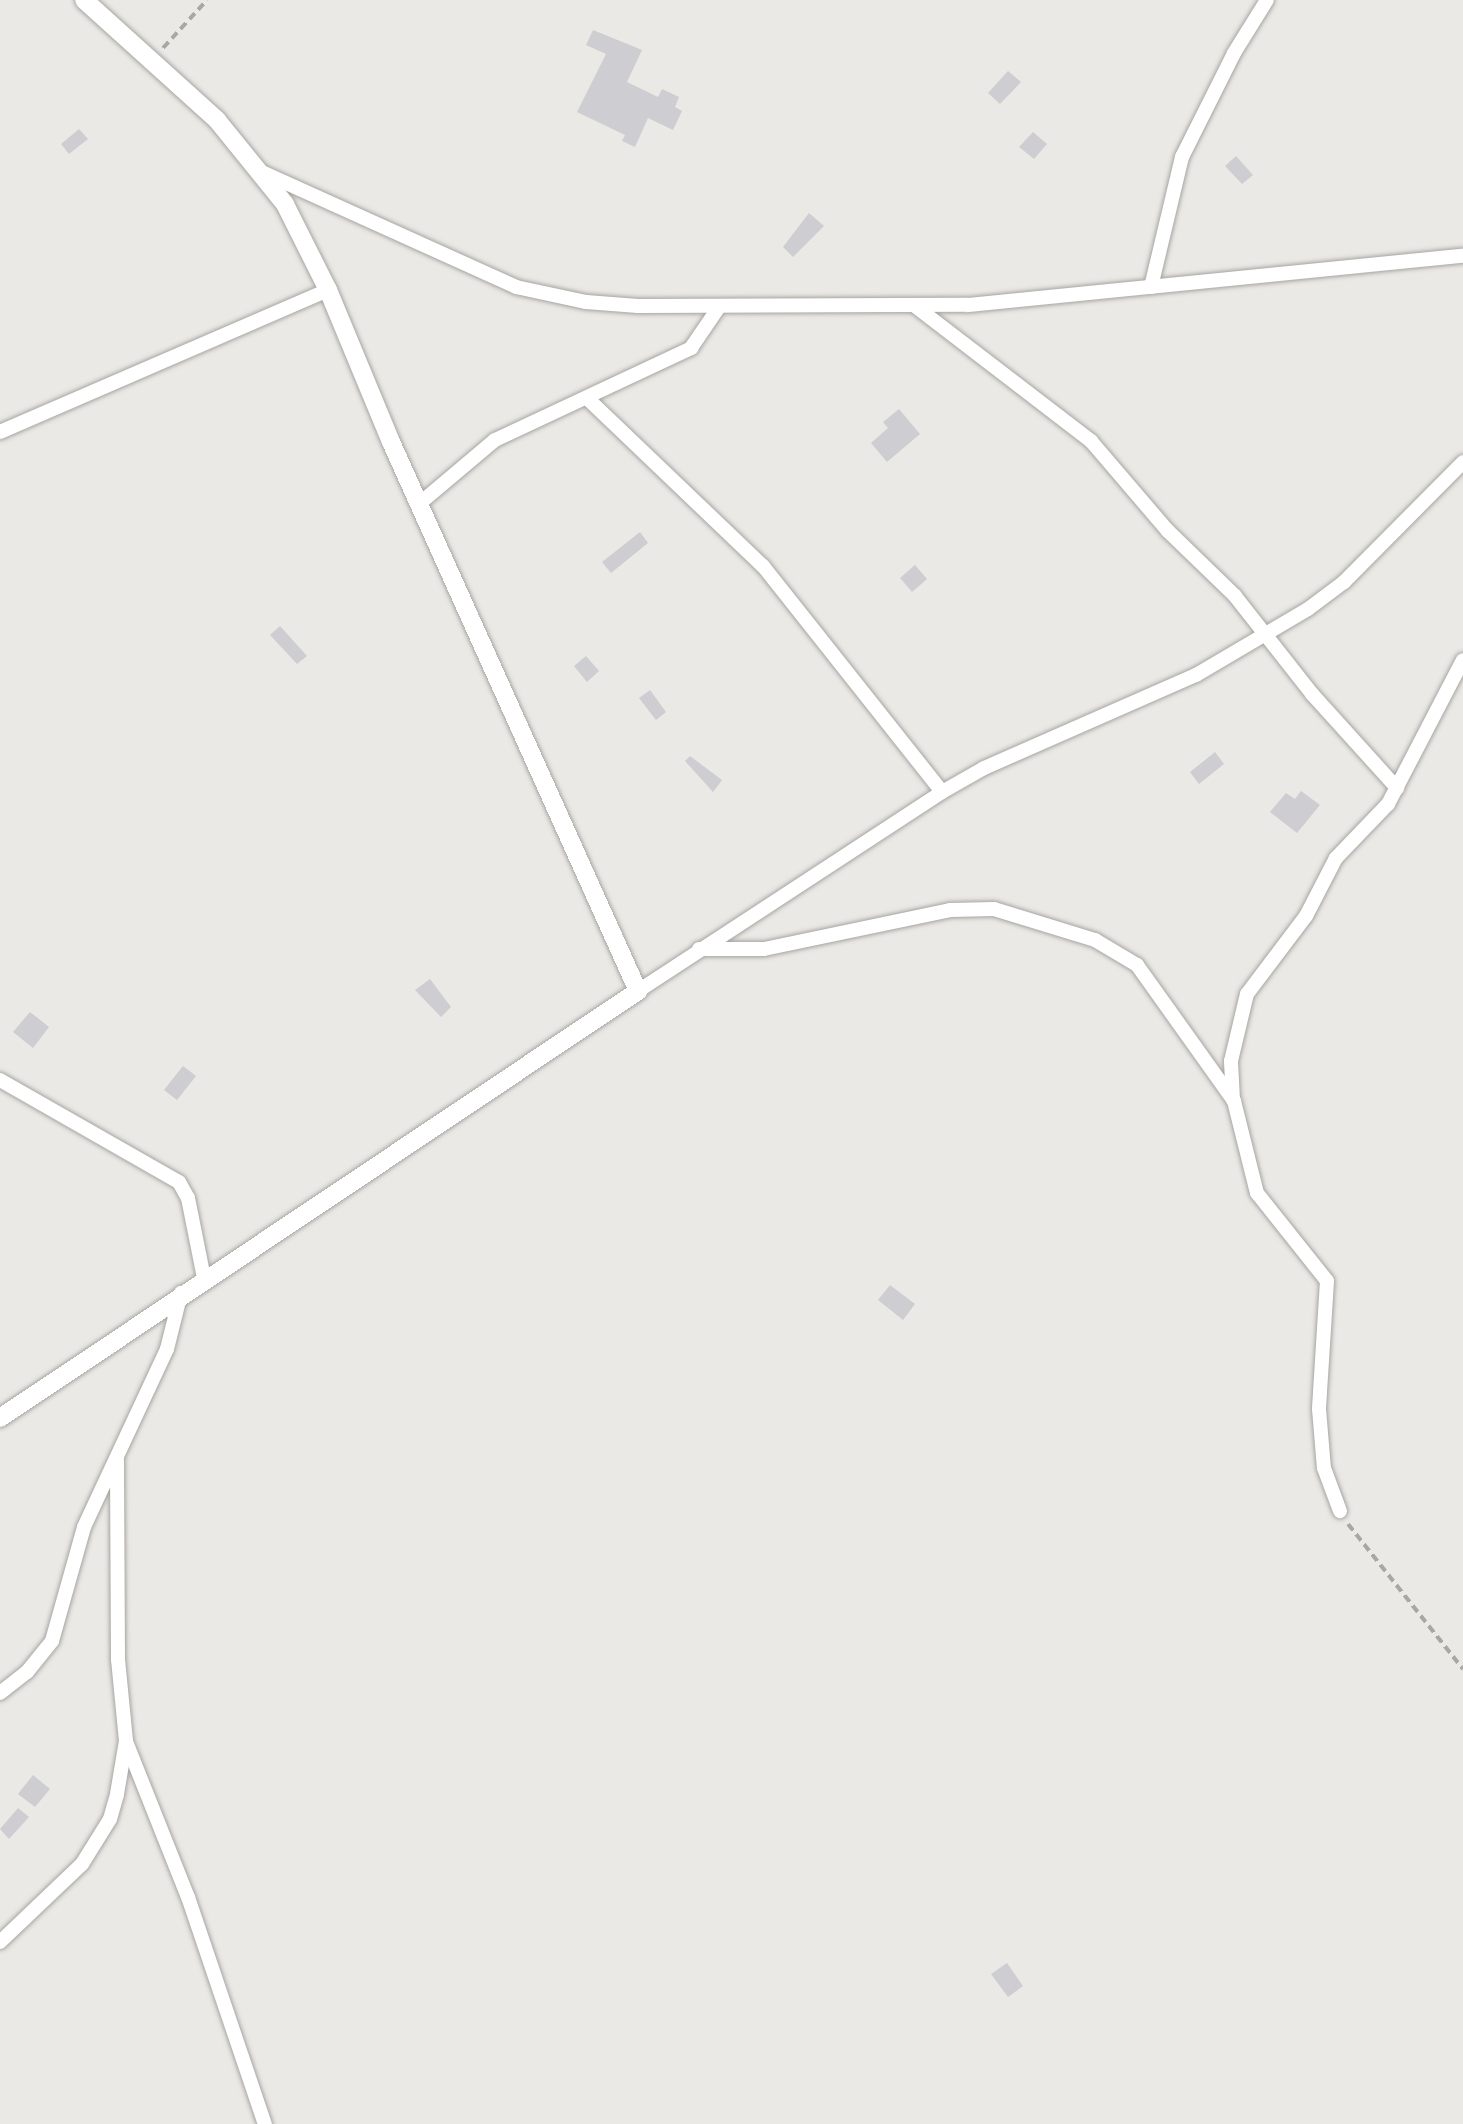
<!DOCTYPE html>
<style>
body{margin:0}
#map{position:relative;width:1463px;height:2124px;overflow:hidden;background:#ebe9e5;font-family:Inter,sans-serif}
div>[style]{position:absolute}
.building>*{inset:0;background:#cdcdd2}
.path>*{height:4px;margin-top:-2px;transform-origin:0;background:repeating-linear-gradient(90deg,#a9a7a4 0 8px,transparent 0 13px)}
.roads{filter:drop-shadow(0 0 2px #a7a5a1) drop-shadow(0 0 2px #a7a5a1)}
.minor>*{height:14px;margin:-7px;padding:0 7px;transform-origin:7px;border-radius:7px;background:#fff}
.tertiary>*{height:18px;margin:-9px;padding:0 9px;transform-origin:9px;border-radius:9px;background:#fff}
span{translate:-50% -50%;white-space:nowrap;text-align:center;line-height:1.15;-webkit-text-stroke:9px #f8f6f2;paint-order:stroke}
</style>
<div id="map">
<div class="building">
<i style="clip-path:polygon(593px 30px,642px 50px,627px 82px,658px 97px,662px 89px,679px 97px,675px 107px,682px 111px,673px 130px,648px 118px,635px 147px,622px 141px,625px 135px,577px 112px,606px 54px,586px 45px)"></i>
<i style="clip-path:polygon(1008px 71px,1021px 82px,1000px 104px,988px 93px)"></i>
<i style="clip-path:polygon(79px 129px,88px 139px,69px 154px,61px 144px)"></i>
<i style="clip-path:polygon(1033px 132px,1047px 144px,1034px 159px,1019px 147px)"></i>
<i style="clip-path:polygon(1236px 156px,1253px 175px,1242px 184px,1225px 166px)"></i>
<i style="clip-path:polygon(809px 213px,824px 226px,793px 257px,783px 247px)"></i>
<i style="clip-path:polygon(899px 409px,920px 434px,887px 462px,871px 443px,888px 428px,883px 422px)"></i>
<i style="clip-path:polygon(640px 532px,648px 543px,611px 573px,602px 562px)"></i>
<i style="clip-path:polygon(915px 565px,927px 579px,912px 592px,900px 578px)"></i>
<i style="clip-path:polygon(280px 626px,307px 656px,297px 664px,270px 635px)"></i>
<i style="clip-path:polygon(586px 656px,599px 671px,587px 682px,574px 666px)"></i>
<i style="clip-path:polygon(650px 690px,666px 712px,656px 720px,639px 698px)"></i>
<i style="clip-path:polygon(1215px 752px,1224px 764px,1199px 784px,1190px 772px)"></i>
<i style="clip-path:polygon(690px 756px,722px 780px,713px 792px,685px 761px)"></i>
<i style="clip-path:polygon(1301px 791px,1320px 805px,1297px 833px,1270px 812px,1286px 793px,1295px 799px)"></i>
<i style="clip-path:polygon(430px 979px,451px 1007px,441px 1017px,415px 990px)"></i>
<i style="clip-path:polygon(30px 1012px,49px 1027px,33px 1048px,13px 1032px)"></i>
<i style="clip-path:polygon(183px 1066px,196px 1076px,177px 1100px,164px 1090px)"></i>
<i style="clip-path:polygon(890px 1285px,915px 1304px,903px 1320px,878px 1300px)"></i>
<i style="clip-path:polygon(33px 1775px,50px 1789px,35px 1807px,18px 1794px)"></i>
<i style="clip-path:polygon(18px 1808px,29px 1817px,9px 1839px,0 1829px)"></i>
<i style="clip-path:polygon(1007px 1963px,1023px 1986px,1008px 1997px,991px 1974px)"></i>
</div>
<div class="path">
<i style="left:163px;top:48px;width:65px;rotate:-47.5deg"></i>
<i style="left:1348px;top:1524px;width:185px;rotate:51.6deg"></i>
</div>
<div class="roads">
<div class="minor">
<i style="left:264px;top:173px;width:277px;rotate:24.3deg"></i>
<i style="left:516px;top:287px;width:72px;rotate:12.1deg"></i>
<i style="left:586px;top:302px;width:52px;rotate:4.4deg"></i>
<i style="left:638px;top:306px;width:330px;rotate:-0.2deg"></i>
<i style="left:968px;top:305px;width:497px;rotate:-5.7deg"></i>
<i style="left:1151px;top:287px;width:134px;rotate:-76.6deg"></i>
<i style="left:1182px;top:157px;width:116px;rotate:-63.4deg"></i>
<i style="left:1234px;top:53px;width:62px;rotate:-58.1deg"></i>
<i style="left:915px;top:306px;width:222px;rotate:37.5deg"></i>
<i style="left:1091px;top:441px;width:118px;rotate:49.5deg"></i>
<i style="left:1168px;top:531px;width:93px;rotate:44.1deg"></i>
<i style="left:1235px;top:596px;width:125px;rotate:51.8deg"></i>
<i style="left:1312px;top:694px;width:127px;rotate:47.9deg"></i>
<i style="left:589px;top:400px;width:240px;rotate:43.7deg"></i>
<i style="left:763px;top:566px;width:288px;rotate:51.6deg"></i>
<i style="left:0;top:432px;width:357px;rotate:-23.4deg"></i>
<i style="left:419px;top:504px;width:99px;rotate:-40.1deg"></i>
<i style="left:495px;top:440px;width:217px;rotate:-25.1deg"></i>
<i style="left:691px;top:348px;width:50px;rotate:-55.7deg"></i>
<i style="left:699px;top:949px;width:65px"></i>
<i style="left:764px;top:949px;width:190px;rotate:-11.8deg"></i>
<i style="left:950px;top:910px;width:44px;rotate:-1.3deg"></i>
<i style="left:994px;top:909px;width:106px;rotate:17.1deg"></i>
<i style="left:1095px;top:940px;width:49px;rotate:30.8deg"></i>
<i style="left:1137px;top:965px;width:167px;rotate:54.5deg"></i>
<i style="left:1234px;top:1101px;width:95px;rotate:76deg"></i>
<i style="left:1257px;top:1193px;width:112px;rotate:51.5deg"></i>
<i style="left:1327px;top:1281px;width:128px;rotate:93.6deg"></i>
<i style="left:1319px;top:1409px;width:59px;rotate:85.2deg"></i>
<i style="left:1324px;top:1468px;width:46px;rotate:69.6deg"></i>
<i style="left:638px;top:991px;width:363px;rotate:-33.2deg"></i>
<i style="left:942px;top:792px;width:48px;rotate:-29.7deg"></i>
<i style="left:984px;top:768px;width:232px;rotate:-23.7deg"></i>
<i style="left:1196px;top:675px;width:130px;rotate:-30.5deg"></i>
<i style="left:1308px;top:609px;width:45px;rotate:-36.9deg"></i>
<i style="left:1344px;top:582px;width:169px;rotate:-45.2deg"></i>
<i style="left:0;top:1080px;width:206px;rotate:29.7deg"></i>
<i style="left:179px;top:1182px;width:18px;rotate:61deg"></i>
<i style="left:188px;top:1198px;width:82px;rotate:78.7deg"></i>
<i style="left:1233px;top:1100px;width:39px;rotate:-93deg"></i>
<i style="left:1231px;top:1061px;width:69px;rotate:-76.6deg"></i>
<i style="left:1247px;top:994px;width:98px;rotate:-52.9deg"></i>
<i style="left:1306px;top:916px;width:65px;rotate:-62.7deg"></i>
<i style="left:1336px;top:858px;width:75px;rotate:-46.1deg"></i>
<i style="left:1388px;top:804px;width:162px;rotate:-62.5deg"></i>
<i style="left:0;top:1693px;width:34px;rotate:-38deg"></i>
<i style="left:27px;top:1672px;width:40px;rotate:-51deg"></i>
<i style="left:52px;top:1641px;width:118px;rotate:-74.3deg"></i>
<i style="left:84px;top:1527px;width:196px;rotate:-65deg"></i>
<i style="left:167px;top:1349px;width:58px;rotate:-76deg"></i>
<i style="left:127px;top:1744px;width:165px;rotate:68.3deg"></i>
<i style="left:188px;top:1897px;width:240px;rotate:71.3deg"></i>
<i style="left:0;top:1942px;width:113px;rotate:-43.6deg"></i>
<i style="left:82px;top:1864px;width:53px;rotate:-58.1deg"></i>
<i style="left:110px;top:1819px;width:26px;rotate:-74deg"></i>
<i style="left:117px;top:1794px;width:54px;rotate:-80.4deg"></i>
<i style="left:126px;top:1741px;width:81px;rotate:-95.6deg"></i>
<i style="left:118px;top:1660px;width:202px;rotate:-90.3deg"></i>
</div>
<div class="tertiary">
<i style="left:0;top:1418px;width:768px;rotate:-33.79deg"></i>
<i style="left:638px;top:991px;width:602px;rotate:-114.22deg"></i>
<i style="left:391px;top:442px;width:165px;rotate:-112.5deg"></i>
<i style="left:328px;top:290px;width:96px;rotate:-116.6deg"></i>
<i style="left:285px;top:204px;width:108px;rotate:-129deg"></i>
<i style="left:217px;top:120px;width:179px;rotate:-137.9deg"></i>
</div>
</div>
</div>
